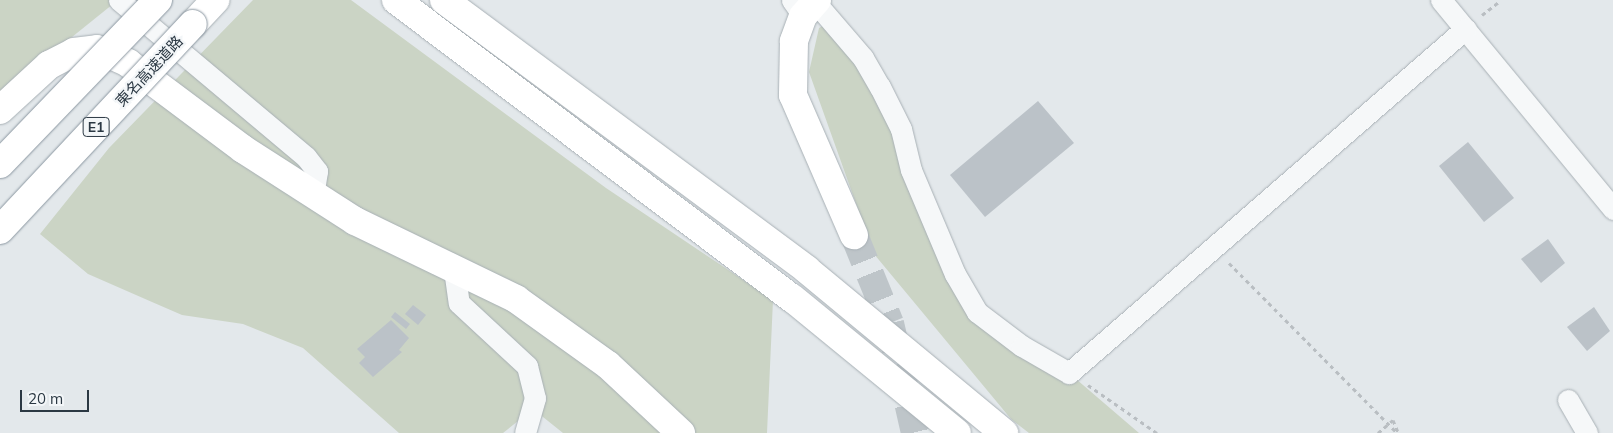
<!DOCTYPE html>
<meta charset="utf-8">
<style>
body{margin:0}
#map{position:relative;width:1613px;height:433px;overflow:hidden;background:#e3e8eb;font-family:Mulish,"Noto Sans JP",sans-serif}
div>[style]{position:absolute}
.green>*{inset:0;background:#cbd4c5}
.building>*{inset:0;background:#bbc2c8}
.secondary-tunnel>*{height:28px;margin-top:-14px;transform-origin:0;background:repeating-linear-gradient(90deg,#bec5c9 0 28px,transparent 0 42px)}
.path>*{height:3px;margin-top:-1.5px;transform-origin:0;background:repeating-linear-gradient(90deg,#b9bec2 0 4px,transparent 0 8px)}
.roads{filter:drop-shadow(0 0 1px #a8b0b5) drop-shadow(0 0 1px #a8b0b5)}
.street>*{height:21px;margin:-10.5px;padding:0 10.5px;transform-origin:10.5px;border-radius:10.5px;background:#f6f8f9}
.secondary>*{height:28px;margin:-14px;padding:0 14px;transform-origin:14px;border-radius:14px;background:#fff}
.highway>*{height:28px;margin:-14px;padding:0 14px;transform-origin:14px;border-radius:14px;background:#fff}
.bridges{filter:drop-shadow(0 0 1px #8b97a1) drop-shadow(0 0 1px #8b97a1)}
.highway-bridge>*{height:28px;margin:-14px;padding:0 14px;transform-origin:14px;border-radius:14px;background:#fff}
span{translate:-50% -50%;white-space:nowrap;text-align:center;line-height:1.15;-webkit-text-stroke:4.5px #f3f6f8;paint-order:stroke}
.shield-label span{padding:1px 4px;background:#f3f6f8;border:1px solid;border-radius:4px;-webkit-text-stroke-width:0}
.shield-label{font-size:14px;color:#2b3843;font-weight:700}
.street-label{font-size:15px;color:#2b3843}
.scale{position:absolute;left:20px;top:390px;width:69px;height:22px;box-sizing:border-box;border:2px solid #2b3843;border-top:0;padding-left:6px;font-size:15px;line-height:18px;white-space:nowrap;color:#2b3843;-webkit-text-stroke:4px #f3f6f8;paint-order:stroke}
</style>
<div id="map">
<div class="green">
<i style="clip-path:polygon(0 0,118px 0,0 95px)"></i>
<i style="clip-path:polygon(253px 0,351px 0,606px 188px,773px 300px,767px 433px,563px 433px,533px 409px,503px 433px,399px 433px,303px 348px,243px 324px,182px 315px,152px 302px,88px 274px,40px 234px,109px 148px)"></i>
<i style="clip-path:polygon(826px 24px,880px 87px,955px 274px,995px 327px,1069px 373px,1139px 433px,1029px 433px,1011px 419px,874px 254px,809px 72px,819px 28px)"></i>
</div>
<div class="building">
<i style="clip-path:polygon(1038px 101px,1074px 143px,985px 217px,950px 175px)"></i>
<i style="clip-path:polygon(1468px 142px,1514px 198px,1484px 222px,1439px 166px)"></i>
<i style="clip-path:polygon(1548px 239px,1565px 263px,1541px 283px,1521px 259px)"></i>
<i style="clip-path:polygon(413px 305px,426px 315px,418px 325px,405px 314px)"></i>
<i style="clip-path:polygon(1594px 307px,1610px 331px,1587px 351px,1567px 327px)"></i>
<i style="clip-path:polygon(395px 312px,410px 324px,406px 329px,391px 317px)"></i>
<i style="clip-path:polygon(391px 320px,409px 338px,399px 350px,402px 352px,373px 377px,359px 363px,365px 357px,357px 349px)"></i>
</div>
<div class="secondary-tunnel">
<i style="left:854px;top:235px;width:95px;rotate:67.8deg"></i>
<i style="left:890px;top:323px;width:113px;rotate:77.2deg"></i>
</div>
<div class="path">
<i style="left:1482px;top:15px;width:24px;rotate:-38deg"></i>
<i style="left:1229px;top:263px;width:239px;rotate:45.3deg"></i>
<i style="left:1088px;top:385px;width:84px;rotate:34.8deg"></i>
<i style="left:1378px;top:433px;width:20px;rotate:-41deg"></i>
<i style="left:1393px;top:420px;width:13px;rotate:67deg"></i>
</div>
<div class="roads">
<div class="street">
<i style="left:119px;top:0;width:244px;rotate:40deg"></i>
<i style="left:306px;top:157px;width:18px;rotate:52deg"></i>
<i style="left:317px;top:171px;width:25px;rotate:99deg"></i>
<i style="left:792px;top:0;width:19px;rotate:55deg"></i>
<i style="left:1441px;top:0;width:271px;rotate:50.5deg"></i>
<i style="left:815px;top:2px;width:74px;rotate:49.4deg"></i>
<i style="left:863px;top:58px;width:34px;rotate:60deg"></i>
<i style="left:880px;top:87px;width:47px;rotate:63.4deg"></i>
<i style="left:901px;top:129px;width:42px;rotate:76.3deg"></i>
<i style="left:911px;top:170px;width:113px;rotate:67.1deg"></i>
<i style="left:955px;top:274px;width:44px;rotate:59.9deg"></i>
<i style="left:977px;top:312px;width:56px;rotate:37.1deg"></i>
<i style="left:1022px;top:346px;width:54px;rotate:29.9deg"></i>
<i style="left:1069px;top:373px;width:525px;rotate:-40.98deg"></i>
<i style="left:454px;top:269px;width:34px;rotate:82deg"></i>
<i style="left:459px;top:303px;width:93px;rotate:42.8deg"></i>
<i style="left:527px;top:366px;width:33px;rotate:76deg"></i>
<i style="left:535px;top:398px;width:36px;rotate:106deg"></i>
<i style="left:1568px;top:400px;width:38px;rotate:60deg"></i>
</div>
<div class="secondary">
<i style="left:817px;top:0;width:21px;rotate:131deg"></i>
<i style="left:803px;top:16px;width:27px;rotate:110deg"></i>
<i style="left:794px;top:41px;width:54px;rotate:91.1deg"></i>
<i style="left:793px;top:95px;width:153px;rotate:66.5deg"></i>
<i style="left:0;top:110px;width:67px;rotate:-42.6deg"></i>
<i style="left:49px;top:65px;width:28px;rotate:-27deg"></i>
<i style="left:74px;top:52px;width:23px;rotate:-7deg"></i>
<i style="left:97px;top:49px;width:34px;rotate:24deg"></i>
<i style="left:128px;top:63px;width:144px;rotate:36.8deg"></i>
<i style="left:243px;top:149px;width:133px;rotate:32.7deg"></i>
<i style="left:355px;top:221px;width:179px;rotate:25.8deg"></i>
<i style="left:516px;top:299px;width:113px;rotate:35.7deg"></i>
<i style="left:608px;top:365px;width:100px;rotate:43deg"></i>
</div>
<div class="highway">
<i style="left:396px;top:0;width:496px;rotate:37deg"></i>
<i style="left:792px;top:298px;width:213px;rotate:39.3deg"></i>
<i style="left:444px;top:0;width:452px;rotate:36.6deg"></i>
<i style="left:807px;top:270px;width:256px;rotate:39.6deg"></i>
<i style="left:193px;top:24px;width:33px;rotate:-47deg"></i>
</div>
</div>
<div class="bridges">
<div class="highway-bridge">
<i style="left:0;top:164px;width:228px;rotate:-46.1deg"></i>
<i style="left:0;top:230px;width:282px;rotate:-46.9deg"></i>
</div>
</div>
<div class="shield-label">
<span style="left:96px;top:127px">E1</span>
</div>
<div class="street-label">
<span style="left:149px;top:71px;rotate:-47deg">東名高速道路</span>
</div>
<div class="scale">20 m</div>
</div>
